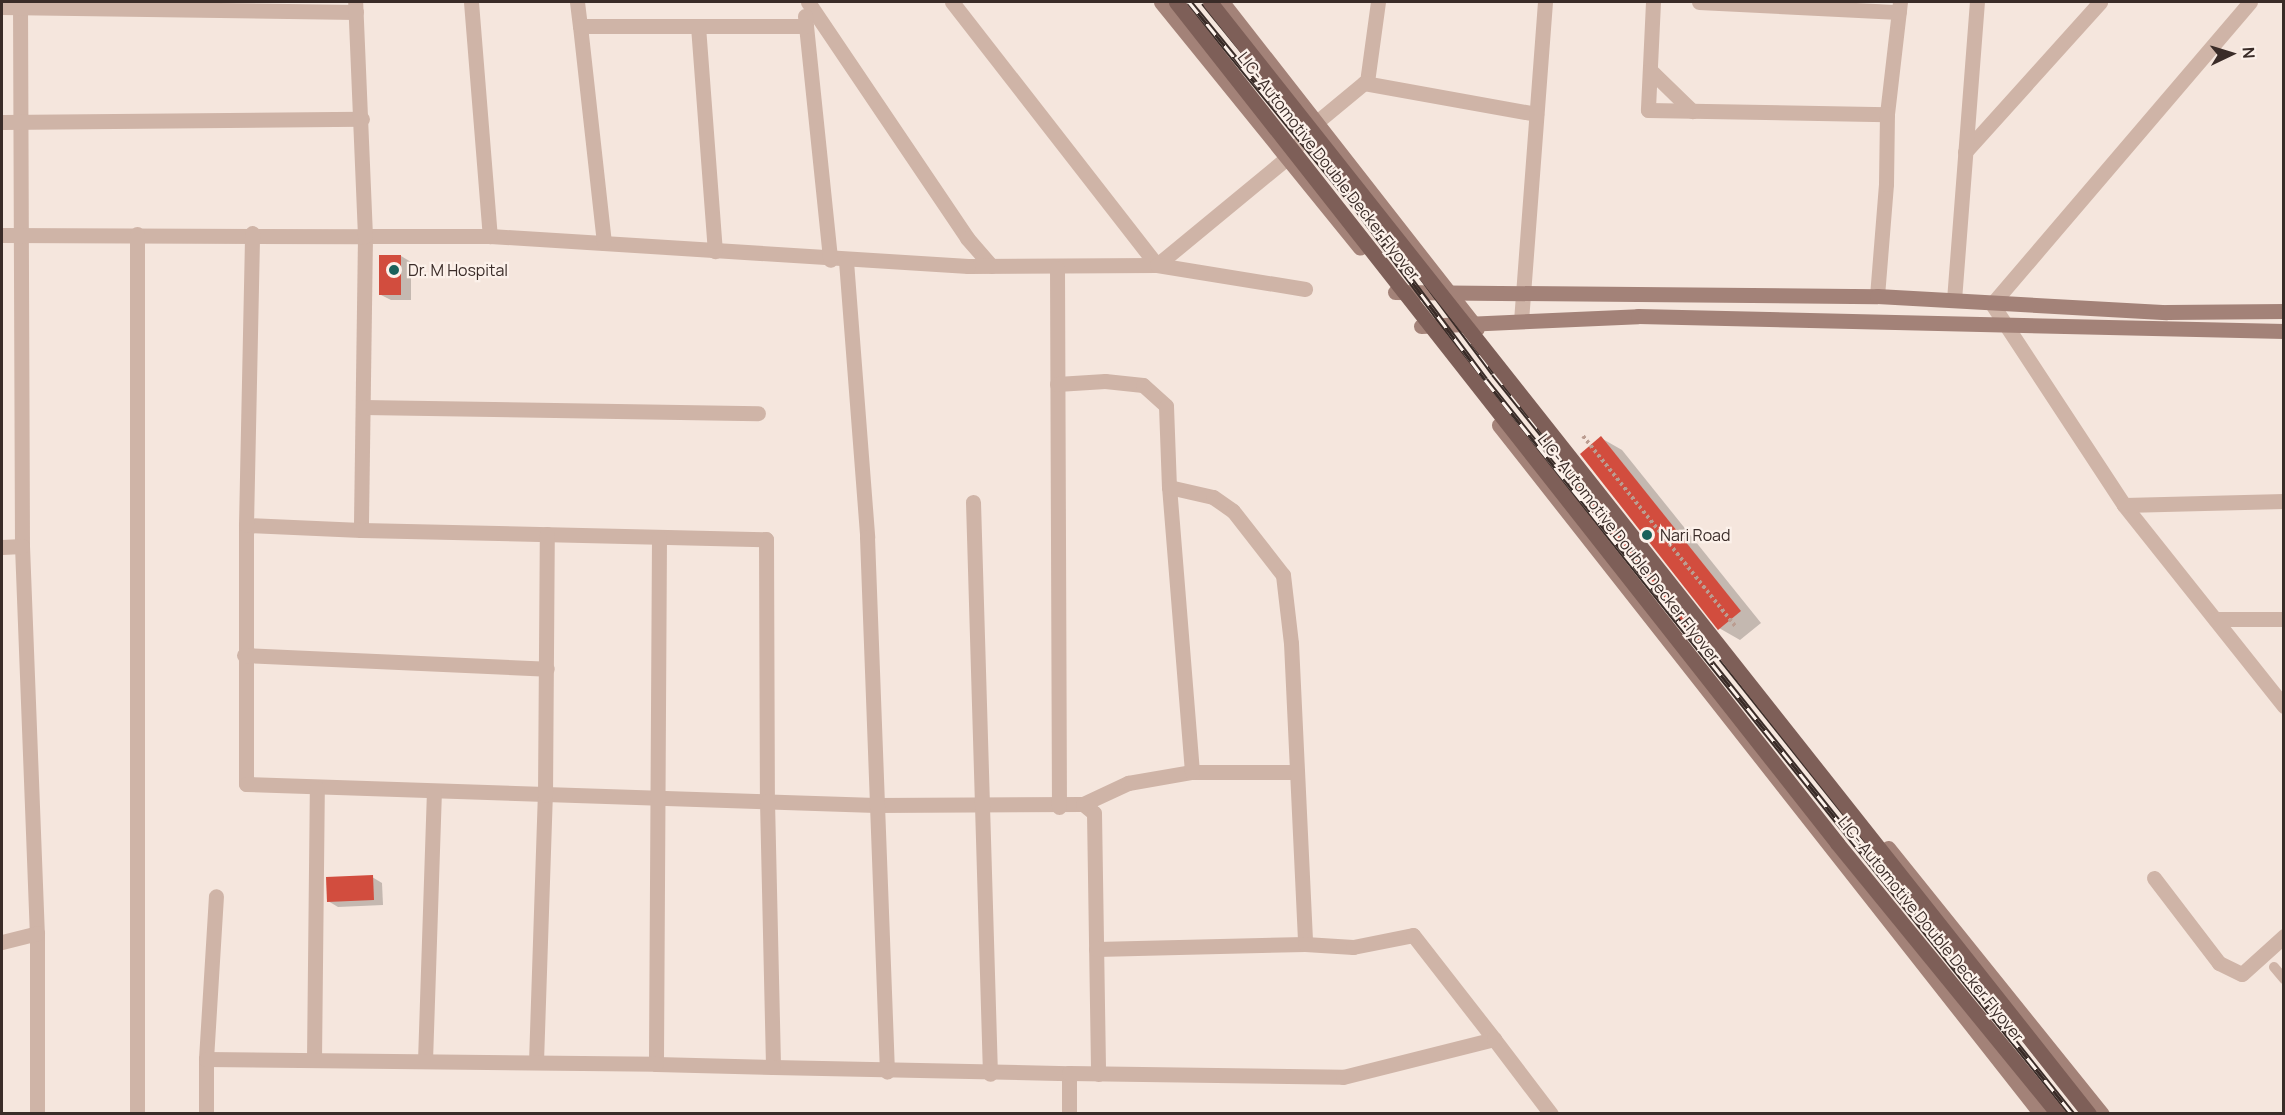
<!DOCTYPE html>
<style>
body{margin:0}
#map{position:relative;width:2285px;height:1115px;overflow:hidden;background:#f5e6dd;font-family:Manrope,sans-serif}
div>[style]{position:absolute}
.shadow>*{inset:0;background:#0003}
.building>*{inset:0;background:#d24d3e}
.path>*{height:4px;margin-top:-2px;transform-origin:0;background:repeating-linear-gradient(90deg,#bb9d91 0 3px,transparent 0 6px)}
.lane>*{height:10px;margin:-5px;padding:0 5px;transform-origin:5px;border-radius:5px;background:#cfb4a7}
.street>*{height:15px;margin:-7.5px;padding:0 7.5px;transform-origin:7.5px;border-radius:7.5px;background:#cfb4a7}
.secondary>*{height:15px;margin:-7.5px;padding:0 7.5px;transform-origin:7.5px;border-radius:7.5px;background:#a38278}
.rail>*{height:7px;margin-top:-3.5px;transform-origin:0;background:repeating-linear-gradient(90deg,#fcf1ea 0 14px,#3a2c28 0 28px);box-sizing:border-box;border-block:2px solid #3a2c28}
.primary-bridge>*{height:15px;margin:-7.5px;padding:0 7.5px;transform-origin:7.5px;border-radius:7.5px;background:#7e5f58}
.dots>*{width:16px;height:16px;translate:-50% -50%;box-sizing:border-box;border:3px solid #fcf1ea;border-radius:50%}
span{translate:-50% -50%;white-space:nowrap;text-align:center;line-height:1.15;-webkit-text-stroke:4.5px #fcf1ea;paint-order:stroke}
.street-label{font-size:16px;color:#3a2c28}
.poi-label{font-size:16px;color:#3a2c28}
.left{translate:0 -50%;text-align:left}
.frame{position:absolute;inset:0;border:3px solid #3a2c28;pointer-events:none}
.north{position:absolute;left:2201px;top:24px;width:60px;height:60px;-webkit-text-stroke:4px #fcf1ea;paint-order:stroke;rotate:86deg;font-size:16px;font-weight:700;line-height:24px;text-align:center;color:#3a2c28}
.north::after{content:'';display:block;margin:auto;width:21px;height:27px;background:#3a2c28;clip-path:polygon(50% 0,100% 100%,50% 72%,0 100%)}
</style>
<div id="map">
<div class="shadow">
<i style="clip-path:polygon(401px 256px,411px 262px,411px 300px,391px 300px,381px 295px)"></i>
<i style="clip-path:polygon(1601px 438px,1622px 450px,1761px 623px,1740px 640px,1719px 628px)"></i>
<i style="clip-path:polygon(1565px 468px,1585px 480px,1721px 656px,1700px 644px,1561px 471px)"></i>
<i style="clip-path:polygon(372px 877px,382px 883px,383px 905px,338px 907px,328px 901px)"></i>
</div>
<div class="building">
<i style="clip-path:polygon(379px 255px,401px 255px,401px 295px,379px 295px)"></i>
<i style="clip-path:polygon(1601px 436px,1741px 611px,1718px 630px,1580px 454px)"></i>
<i style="clip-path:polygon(1564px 466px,1703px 642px,1699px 645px,1559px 471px)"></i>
<i style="clip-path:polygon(373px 875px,374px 900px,327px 902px,326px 877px)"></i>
</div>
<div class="path">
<i style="left:1583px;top:436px;width:245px;rotate:51.3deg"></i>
</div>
<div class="lane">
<i style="left:2274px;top:967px;width:16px;rotate:50deg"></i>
</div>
<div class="street">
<i style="left:20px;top:2px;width:544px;rotate:89.79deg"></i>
<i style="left:22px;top:546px;width:387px;rotate:87.8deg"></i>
<i style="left:37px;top:933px;width:181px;rotate:90deg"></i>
<i style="left:471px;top:2px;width:235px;rotate:85.4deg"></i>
<i style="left:577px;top:2px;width:24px;rotate:83deg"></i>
<i style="left:808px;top:2px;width:285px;rotate:56deg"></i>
<i style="left:967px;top:238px;width:37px;rotate:49deg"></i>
<i style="left:952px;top:2px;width:333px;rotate:52.1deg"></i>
<i style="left:1157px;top:265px;width:189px;rotate:179.7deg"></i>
<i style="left:968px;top:266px;width:479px;rotate:-176.4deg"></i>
<i style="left:490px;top:236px;width:125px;rotate:180deg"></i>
<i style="left:365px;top:236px;width:294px;rotate:90.8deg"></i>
<i style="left:361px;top:530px;width:115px;rotate:-177.5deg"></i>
<i style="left:246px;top:525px;width:259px;rotate:90deg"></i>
<i style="left:246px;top:784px;width:630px;rotate:1.91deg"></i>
<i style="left:876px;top:805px;width:207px;rotate:-0.3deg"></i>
<i style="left:1083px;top:804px;width:14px;rotate:39deg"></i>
<i style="left:1094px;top:813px;width:261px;rotate:89.1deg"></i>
<i style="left:1653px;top:2px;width:108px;rotate:92.7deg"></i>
<i style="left:1648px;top:110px;width:239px;rotate:1deg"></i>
<i style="left:1887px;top:114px;width:113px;rotate:-83.4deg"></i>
<i style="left:1699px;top:2px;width:200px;rotate:2.9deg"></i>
<i style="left:2250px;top:2px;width:397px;rotate:130.5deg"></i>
<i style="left:1992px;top:304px;width:240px;rotate:56.7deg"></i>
<i style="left:2124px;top:505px;width:257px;rotate:51.5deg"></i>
<i style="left:2px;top:7px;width:354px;rotate:0.8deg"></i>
<i style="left:805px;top:16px;width:245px;rotate:84.1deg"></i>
<i style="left:698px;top:26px;width:226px;rotate:85.7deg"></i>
<i style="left:1650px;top:70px;width:59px;rotate:44.3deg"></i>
<i style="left:1367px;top:82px;width:81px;rotate:-82.2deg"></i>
<i style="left:2px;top:122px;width:360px;rotate:-0.5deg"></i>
<i style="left:1965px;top:152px;width:202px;rotate:-48deg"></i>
<i style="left:2px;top:235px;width:363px;rotate:0.2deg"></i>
<i style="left:365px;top:236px;width:234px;rotate:-92.4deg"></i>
<i style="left:604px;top:243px;width:218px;rotate:-96.3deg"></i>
<i style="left:580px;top:26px;width:226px"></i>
<i style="left:846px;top:261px;width:277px;rotate:85.6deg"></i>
<i style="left:867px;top:537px;width:535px;rotate:87.86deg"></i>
<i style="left:1157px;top:265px;width:170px;rotate:-39.5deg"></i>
<i style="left:1288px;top:157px;width:47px;rotate:-50.2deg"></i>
<i style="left:1318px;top:121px;width:60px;rotate:-39.6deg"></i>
<i style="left:1364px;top:83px;width:175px;rotate:10.2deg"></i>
<i style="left:1157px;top:265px;width:150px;rotate:9.2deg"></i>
<i style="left:1057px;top:268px;width:539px;rotate:89.79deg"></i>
<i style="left:1877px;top:296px;width:112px;rotate:-85.4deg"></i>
<i style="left:1886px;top:184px;width:70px;rotate:-89.2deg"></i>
<i style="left:1954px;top:300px;width:299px;rotate:-85.6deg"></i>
<i style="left:1521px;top:321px;width:320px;rotate:-85.7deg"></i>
<i style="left:1057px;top:384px;width:48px;rotate:-3.6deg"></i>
<i style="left:1105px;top:381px;width:38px;rotate:6deg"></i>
<i style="left:1143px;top:385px;width:31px;rotate:42deg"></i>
<i style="left:1166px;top:406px;width:81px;rotate:87.9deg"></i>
<i style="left:363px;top:407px;width:395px;rotate:0.9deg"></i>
<i style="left:973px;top:502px;width:572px;rotate:88.3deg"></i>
<i style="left:2124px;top:505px;width:160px;rotate:-1.4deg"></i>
<i style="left:246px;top:525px;width:292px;rotate:-88.8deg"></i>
<i style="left:361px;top:530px;width:405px;rotate:1.3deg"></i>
<i style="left:766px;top:539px;width:262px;rotate:89.8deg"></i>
<i style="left:767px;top:801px;width:266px;rotate:88.7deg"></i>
<i style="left:773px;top:1067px;width:296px;rotate:1.2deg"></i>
<i style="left:659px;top:537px;width:527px;rotate:90.33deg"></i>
<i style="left:656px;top:1064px;width:117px;rotate:1.5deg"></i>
<i style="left:2px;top:547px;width:20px;rotate:-3deg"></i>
<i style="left:2215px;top:619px;width:69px"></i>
<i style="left:244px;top:655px;width:303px;rotate:2.6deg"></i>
<i style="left:1192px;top:772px;width:105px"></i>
<i style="left:1083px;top:804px;width:50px;rotate:-25deg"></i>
<i style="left:1128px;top:783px;width:65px;rotate:-9.8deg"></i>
<i style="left:1192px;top:772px;width:286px;rotate:-94.6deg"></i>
<i style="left:1169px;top:487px;width:45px;rotate:12.8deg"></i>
<i style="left:1213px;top:497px;width:24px;rotate:35deg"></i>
<i style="left:1233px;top:511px;width:81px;rotate:52deg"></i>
<i style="left:1283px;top:575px;width:68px;rotate:83.3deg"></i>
<i style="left:1291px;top:643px;width:301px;rotate:87.3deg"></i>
<i style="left:1305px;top:944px;width:209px;rotate:178.6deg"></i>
<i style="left:2154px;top:878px;width:107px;rotate:52.6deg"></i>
<i style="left:2219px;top:963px;width:25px;rotate:26deg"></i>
<i style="left:2242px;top:974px;width:57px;rotate:-42.1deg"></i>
<i style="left:2px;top:942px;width:36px;rotate:-14deg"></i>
<i style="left:1305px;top:944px;width:48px;rotate:3.6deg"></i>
<i style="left:1353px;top:947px;width:61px;rotate:-11.3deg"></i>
<i style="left:1413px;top:935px;width:132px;rotate:52.1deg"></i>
<i style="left:206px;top:1059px;width:163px;rotate:-86.5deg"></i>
<i style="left:314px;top:1060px;width:272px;rotate:-89.4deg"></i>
<i style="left:425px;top:1061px;width:270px;rotate:-88.1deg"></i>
<i style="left:536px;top:1062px;width:267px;rotate:-88.1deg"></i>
<i style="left:545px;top:795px;width:261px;rotate:-89.6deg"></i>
<i style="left:137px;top:1114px;width:880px;rotate:-90deg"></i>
<i style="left:206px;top:1114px;width:55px;rotate:-90deg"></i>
<i style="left:206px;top:1059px;width:450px;rotate:0.6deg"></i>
<i style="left:1069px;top:1114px;width:41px;rotate:-90deg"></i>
<i style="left:1069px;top:1073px;width:274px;rotate:0.8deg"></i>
<i style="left:1343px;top:1077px;width:156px;rotate:-14.1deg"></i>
<i style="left:1494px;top:1039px;width:94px;rotate:52.8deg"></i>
</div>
<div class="secondary">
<i style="left:1161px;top:2px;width:316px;rotate:51deg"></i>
<i style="left:1222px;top:2px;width:414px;rotate:52deg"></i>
<i style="left:1395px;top:292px;width:482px;rotate:0.5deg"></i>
<i style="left:1877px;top:296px;width:290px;rotate:3.2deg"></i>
<i style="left:2167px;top:312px;width:117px;rotate:-0.5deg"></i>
<i style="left:1421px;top:326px;width:217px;rotate:-2.6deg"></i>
<i style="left:1638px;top:316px;width:646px;rotate:1.33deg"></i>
<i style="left:1499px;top:425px;width:877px;rotate:51.81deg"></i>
<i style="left:1888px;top:848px;width:341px;rotate:51.2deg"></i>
</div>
<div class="rail">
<i style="left:1189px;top:2px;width:261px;rotate:50.8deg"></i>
<i style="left:1354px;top:204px;width:219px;rotate:53.3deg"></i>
<i style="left:1485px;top:380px;width:940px;rotate:51.35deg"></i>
<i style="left:1204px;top:2px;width:252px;rotate:50.8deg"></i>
<i style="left:1363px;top:197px;width:219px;rotate:53.3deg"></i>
<i style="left:1494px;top:373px;width:948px;rotate:51.38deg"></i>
</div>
<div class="primary-bridge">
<i style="left:1176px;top:2px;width:1070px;rotate:51.83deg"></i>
<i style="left:1837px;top:843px;width:350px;rotate:50.8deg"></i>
<i style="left:1210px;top:2px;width:1417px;rotate:51.67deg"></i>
</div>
<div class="dots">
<i style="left:394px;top:270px;background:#19615b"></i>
<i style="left:1647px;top:535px;background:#19615b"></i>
</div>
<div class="street-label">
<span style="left:1329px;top:166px;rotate:52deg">LIC- Automotive Double Decker Flyover</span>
<span style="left:1629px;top:548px;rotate:52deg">LIC- Automotive Double Decker Flyover</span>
<span style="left:1931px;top:929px;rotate:51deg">LIC- Automotive Double Decker Flyover</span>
</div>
<div class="poi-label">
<span class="left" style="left:408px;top:270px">Dr. M Hospital</span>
<span class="left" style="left:1660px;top:535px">Nari Road</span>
</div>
<div class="frame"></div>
<div class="north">N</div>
</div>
